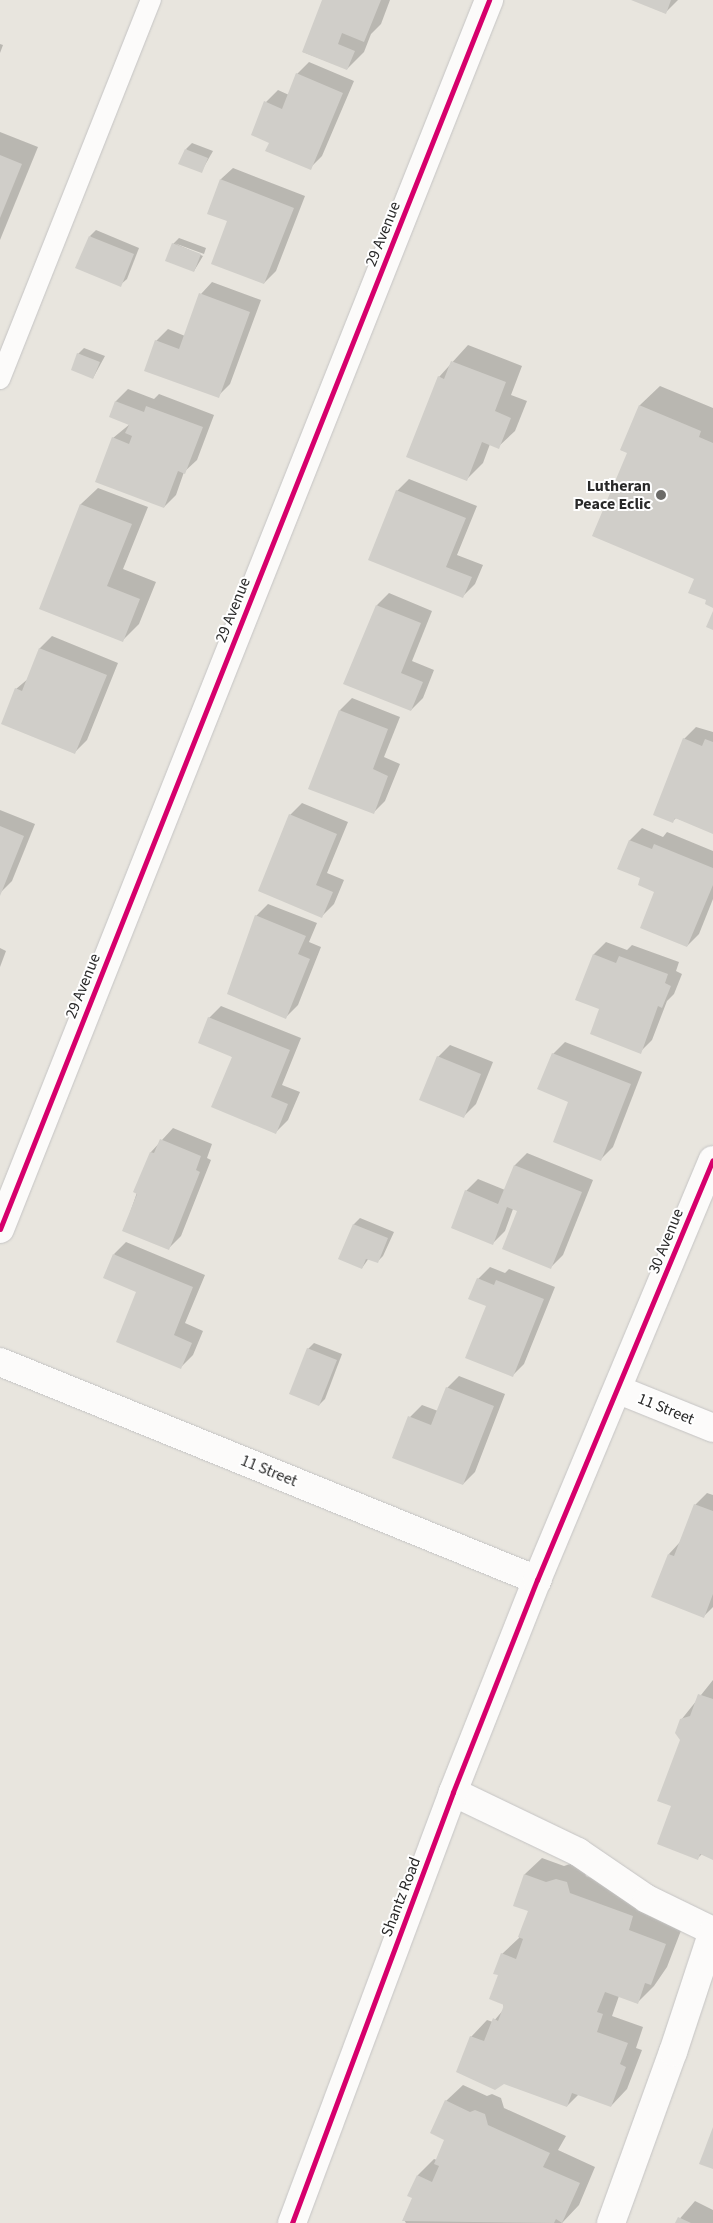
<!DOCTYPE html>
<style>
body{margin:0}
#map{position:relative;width:713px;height:2223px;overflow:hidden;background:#e8e5de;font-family:"Source Sans 3",sans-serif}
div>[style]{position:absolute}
.shadow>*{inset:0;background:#0003}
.building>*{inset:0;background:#d0cec9}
.roads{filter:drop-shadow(0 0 1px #c5c4c4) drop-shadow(0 0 1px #c5c4c4)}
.service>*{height:20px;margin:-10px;padding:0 10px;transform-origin:10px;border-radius:10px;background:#fcfbfa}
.minor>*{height:28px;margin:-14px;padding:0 14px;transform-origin:14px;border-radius:14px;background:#fcfbfa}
.cycleway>*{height:5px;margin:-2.5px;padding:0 2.5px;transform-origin:2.5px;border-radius:2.5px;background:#d6006c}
.dots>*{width:14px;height:14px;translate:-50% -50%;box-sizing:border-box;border:2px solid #fff;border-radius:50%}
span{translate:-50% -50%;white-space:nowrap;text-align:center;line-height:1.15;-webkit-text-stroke:4px #fff;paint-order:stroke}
.street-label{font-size:16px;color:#292929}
.poi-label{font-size:16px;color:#292929;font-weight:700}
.right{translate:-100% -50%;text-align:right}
</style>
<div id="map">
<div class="shadow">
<i style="clip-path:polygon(324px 0,390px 0,381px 24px,371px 34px,364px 52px,347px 69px,303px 52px)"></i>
<i style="clip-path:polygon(634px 0,678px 0,665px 13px)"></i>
<i style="clip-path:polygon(0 44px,3px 45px,0 53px)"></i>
<i style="clip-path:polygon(309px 62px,354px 81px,322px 156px,310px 168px,270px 142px,266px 102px,278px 90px,289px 95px,297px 74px)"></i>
<i style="clip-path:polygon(0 132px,38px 147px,0 240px)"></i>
<i style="clip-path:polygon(192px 143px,213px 151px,201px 172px,186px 149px)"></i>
<i style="clip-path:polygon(233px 168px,305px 196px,276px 271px,264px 283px,229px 221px,208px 213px,221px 179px)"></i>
<i style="clip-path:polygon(96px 230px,139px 248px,127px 279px,120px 285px,90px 236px)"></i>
<i style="clip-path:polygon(179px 238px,206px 248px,204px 254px,174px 243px,203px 256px,194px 271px,173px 244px)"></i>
<i style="clip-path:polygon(212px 282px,261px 300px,230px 384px,218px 396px,156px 341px,168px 329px,185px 336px,201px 294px)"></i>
<i style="clip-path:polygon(468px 345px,522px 366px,511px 395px,527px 401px,515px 431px,498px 447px,490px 444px,483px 463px,467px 479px,439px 377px)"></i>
<i style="clip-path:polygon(84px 348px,105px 356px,93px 378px,78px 354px)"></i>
<i style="clip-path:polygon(660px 386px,713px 408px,713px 606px,628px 452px,621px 450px,640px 405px)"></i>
<i style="clip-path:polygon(128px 389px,154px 399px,159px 394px,214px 415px,197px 460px,184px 472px,176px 495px,164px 507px,113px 438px,130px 424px,110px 416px,116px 401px)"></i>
<i style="clip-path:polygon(409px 479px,477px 506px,457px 555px,483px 565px,475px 584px,463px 596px,397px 491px)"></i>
<i style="clip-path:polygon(98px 488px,148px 507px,123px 569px,156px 582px,139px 624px,123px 640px,41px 608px,81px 504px)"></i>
<i style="clip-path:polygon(389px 593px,432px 611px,412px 661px,434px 670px,423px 698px,411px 710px,377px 605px)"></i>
<i style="clip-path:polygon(52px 636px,118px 663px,87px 740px,75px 752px,16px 689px,29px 678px,40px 648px)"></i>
<i style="clip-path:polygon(352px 698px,400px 717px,384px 757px,400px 764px,385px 801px,373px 813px,340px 710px)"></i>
<i style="clip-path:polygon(696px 727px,713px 732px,713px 832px,676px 818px,673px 821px,684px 739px)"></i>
<i style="clip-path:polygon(302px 803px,348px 822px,327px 873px,344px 880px,334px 904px,322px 916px,290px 815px)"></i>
<i style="clip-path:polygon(0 810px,35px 824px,12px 881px,0 893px)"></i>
<i style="clip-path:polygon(642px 828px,663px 837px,667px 832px,713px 851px,713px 899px,699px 934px,687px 946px,656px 891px,642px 878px,618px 868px,630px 840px)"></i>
<i style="clip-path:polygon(268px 904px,317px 923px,309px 942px,321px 947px,298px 1005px,286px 1017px,256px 916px)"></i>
<i style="clip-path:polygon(606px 942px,627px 950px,632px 945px,679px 962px,676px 971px,682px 974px,674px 994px,667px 1001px,652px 1040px,640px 1052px,601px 1008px,577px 999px,594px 954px)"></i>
<i style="clip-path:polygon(0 948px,6px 951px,0 967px)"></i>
<i style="clip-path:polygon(221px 1006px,301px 1038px,282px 1085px,300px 1092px,288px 1120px,276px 1132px,209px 1018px)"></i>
<i style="clip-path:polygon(565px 1042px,642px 1072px,613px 1147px,601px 1159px,570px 1101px,553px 1054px)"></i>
<i style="clip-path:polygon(450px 1045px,493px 1062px,476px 1104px,464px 1116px,438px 1057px)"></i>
<i style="clip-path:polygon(173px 1128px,212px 1144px,207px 1158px,211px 1160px,181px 1236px,169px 1248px,124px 1230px,151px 1152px)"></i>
<i style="clip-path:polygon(527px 1153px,593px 1180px,563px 1255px,551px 1267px,519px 1211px,513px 1209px,505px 1231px,493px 1243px,466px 1191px,478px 1179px,505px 1190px,515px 1165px)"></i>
<i style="clip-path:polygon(360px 1218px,394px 1232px,383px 1256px,377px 1262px,369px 1258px,362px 1268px,340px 1259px,354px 1224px)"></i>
<i style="clip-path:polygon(126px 1242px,205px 1275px,185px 1323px,203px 1331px,193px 1355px,181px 1367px,114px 1254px)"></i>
<i style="clip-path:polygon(490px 1267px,505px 1273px,509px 1269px,555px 1287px,524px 1364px,512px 1376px,478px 1279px)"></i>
<i style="clip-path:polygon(314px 1343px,342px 1354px,325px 1399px,319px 1405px,308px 1349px)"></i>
<i style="clip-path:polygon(459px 1376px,505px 1394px,475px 1472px,463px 1484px,410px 1417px,422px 1405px,438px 1411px,447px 1388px)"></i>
<i style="clip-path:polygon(707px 1493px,713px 1495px,713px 1607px,704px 1616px,669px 1554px,680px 1542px,695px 1505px)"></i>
<i style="clip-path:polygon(713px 1680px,713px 1858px,702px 1854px,698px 1858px,673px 1806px,682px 1740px,681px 1720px)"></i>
<i style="clip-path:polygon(542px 1858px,564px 1866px,573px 1863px,583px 1866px,586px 1876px,649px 1899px,644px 1913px,682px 1928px,667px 1967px,654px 1986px,637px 2003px,619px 1996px,612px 2016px,643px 2027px,636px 2048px,642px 2050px,627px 2089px,611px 2106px,579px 2094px,567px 2106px,504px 2083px,471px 2037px,487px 2020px,493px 2022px,504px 2009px,499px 1975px,502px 1954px,519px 1938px,530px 1911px,514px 1905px,525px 1874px)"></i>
<i style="clip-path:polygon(463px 2085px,487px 2096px,492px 2094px,501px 2098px,504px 2108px,566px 2136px,558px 2150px,595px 2167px,579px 2205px,562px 2223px,406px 2223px,404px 2220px,414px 2197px,418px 2175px,434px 2159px,437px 2160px,446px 2139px,446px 2101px)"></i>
<i style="clip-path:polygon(695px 2201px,713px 2210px,713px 2223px,676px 2223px)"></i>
</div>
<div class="building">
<i style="clip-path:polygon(322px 0,381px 0,364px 42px,342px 33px,338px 44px,355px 51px,347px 70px,302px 52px)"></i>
<i style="clip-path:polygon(631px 0,671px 0,666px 14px)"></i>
<i style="clip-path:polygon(296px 73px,343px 93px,311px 170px,265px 151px,269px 143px,251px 135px,264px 101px,282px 109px)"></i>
<i style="clip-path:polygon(185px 149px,208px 158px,202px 173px,178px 164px)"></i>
<i style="clip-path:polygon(0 155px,22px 164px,0 218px)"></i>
<i style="clip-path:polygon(220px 179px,294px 208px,264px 284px,211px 264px,227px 221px,207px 214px)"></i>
<i style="clip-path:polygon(89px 236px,134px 254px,121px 287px,75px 268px)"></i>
<i style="clip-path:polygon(172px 243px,201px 254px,194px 272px,165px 261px)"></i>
<i style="clip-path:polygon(199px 293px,250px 312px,219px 398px,144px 371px,155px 340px,179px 349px)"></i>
<i style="clip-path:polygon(77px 353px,100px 362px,93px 379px,71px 370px)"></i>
<i style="clip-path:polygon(451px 361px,506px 382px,495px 411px,511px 418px,499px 449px,482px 442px,467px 481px,406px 457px,438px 376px,444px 379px)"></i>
<i style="clip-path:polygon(115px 401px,144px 412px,146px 406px,203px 427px,185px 474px,178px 471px,164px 508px,95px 482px,112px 437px,129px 444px,132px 436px,125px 433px,129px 425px,109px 417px)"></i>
<i style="clip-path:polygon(639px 405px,701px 431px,699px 437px,713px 443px,713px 608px,705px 604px,706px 600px,688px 593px,694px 579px,592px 536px,627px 453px,620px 450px)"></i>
<i style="clip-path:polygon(396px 490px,466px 518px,446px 567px,472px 577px,463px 598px,368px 560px)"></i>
<i style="clip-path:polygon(80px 504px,132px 524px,107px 586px,140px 599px,123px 642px,39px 609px)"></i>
<i style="clip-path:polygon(376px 605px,421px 623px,401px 673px,423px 682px,411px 711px,343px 684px)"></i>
<i style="clip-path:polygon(713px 611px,713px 630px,706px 627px)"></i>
<i style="clip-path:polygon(39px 648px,107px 675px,75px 754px,1px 724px,15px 688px,22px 691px)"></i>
<i style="clip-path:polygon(339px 710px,388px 729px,373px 769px,388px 776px,374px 814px,308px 789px)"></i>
<i style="clip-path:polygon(683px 738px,702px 746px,705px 739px,713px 742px,713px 834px,675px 818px,673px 823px,653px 815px)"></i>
<i style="clip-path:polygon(289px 814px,337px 834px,316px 885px,333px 892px,322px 918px,258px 891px)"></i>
<i style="clip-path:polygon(0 826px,24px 836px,0 896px)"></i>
<i style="clip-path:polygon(629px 840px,652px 849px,654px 844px,713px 868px,713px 885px,687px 947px,640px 928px,654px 892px,638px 885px,640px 878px,617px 869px)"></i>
<i style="clip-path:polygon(255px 915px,306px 936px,298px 954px,310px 959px,286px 1019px,227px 994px)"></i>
<i style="clip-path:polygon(593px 954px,616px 963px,619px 956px,668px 974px,665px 983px,671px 986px,662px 1008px,658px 1006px,641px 1054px,590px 1034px,599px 1009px,575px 1000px)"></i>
<i style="clip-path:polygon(208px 1017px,290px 1050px,271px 1097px,288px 1104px,276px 1134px,211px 1107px,232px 1057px,198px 1043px)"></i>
<i style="clip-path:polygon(552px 1053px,631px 1084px,601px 1161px,553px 1142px,568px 1102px,537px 1089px)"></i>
<i style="clip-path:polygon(437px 1056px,481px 1074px,464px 1118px,419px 1100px)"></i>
<i style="clip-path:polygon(160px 1139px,201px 1156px,196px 1170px,200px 1172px,169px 1250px,122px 1231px,137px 1194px,133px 1192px,150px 1152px,154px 1153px)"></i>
<i style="clip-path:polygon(514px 1165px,582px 1192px,551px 1269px,502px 1249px,517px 1211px,507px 1207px,493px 1245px,451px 1228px,465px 1190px,498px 1204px)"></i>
<i style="clip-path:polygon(353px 1224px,388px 1238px,378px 1263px,366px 1259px,362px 1269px,338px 1259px)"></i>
<i style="clip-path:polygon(113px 1254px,193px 1287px,174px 1335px,192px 1343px,181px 1369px,116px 1342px,136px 1292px,103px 1278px)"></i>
<i style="clip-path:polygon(477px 1278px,494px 1285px,496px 1280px,544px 1299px,513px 1377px,465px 1358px,486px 1306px,468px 1299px)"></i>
<i style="clip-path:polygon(307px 1348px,337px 1360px,319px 1406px,289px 1394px)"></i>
<i style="clip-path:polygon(446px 1387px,494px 1406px,463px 1485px,392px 1458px,408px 1416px,431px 1425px)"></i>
<i style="clip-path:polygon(694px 1504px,713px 1511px,713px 1594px,704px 1618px,651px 1597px,668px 1554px,674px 1556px)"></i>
<i style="clip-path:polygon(698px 1694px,713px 1699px,713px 1860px,700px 1854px,698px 1860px,657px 1844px,671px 1806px,657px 1801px,680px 1740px,675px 1733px,680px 1719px,690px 1716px)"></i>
<i style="clip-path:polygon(524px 1874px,546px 1882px,556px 1879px,567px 1882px,570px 1893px,633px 1916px,629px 1930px,666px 1944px,651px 1985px,645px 1983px,638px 2004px,605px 1992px,597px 2012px,603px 2014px,597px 2032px,628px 2043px,620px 2064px,626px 2067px,611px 2107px,572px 2093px,567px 2107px,504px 2084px,495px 2090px,456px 2072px,470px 2036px,484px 2041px,493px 2018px,498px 2021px,504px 2005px,489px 1999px,498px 1975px,493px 1974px,501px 1953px,516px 1959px,523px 1939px,518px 1937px,528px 1911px,513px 1906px)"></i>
<i style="clip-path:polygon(445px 2100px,470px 2112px,475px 2110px,485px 2114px,488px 2125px,550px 2153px,543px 2167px,580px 2183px,562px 2223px,556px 2219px,554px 2223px,402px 2221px,412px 2198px,407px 2196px,417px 2175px,432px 2182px,439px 2166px,434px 2164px,444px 2140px,430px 2133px)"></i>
<i style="clip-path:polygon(713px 2127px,713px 2169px,699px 2164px)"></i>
<i style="clip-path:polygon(678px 2217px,691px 2223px,675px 2223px)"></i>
</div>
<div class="roads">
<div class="service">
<i style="left:0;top:379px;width:408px;rotate:-68.3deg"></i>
</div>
<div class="minor">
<i style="left:0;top:1229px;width:1323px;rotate:-68.3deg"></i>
<i style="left:0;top:1362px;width:580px;rotate:22.1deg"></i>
<i style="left:619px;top:1390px;width:101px;rotate:22deg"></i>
<i style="left:453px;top:1792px;width:139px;rotate:25.6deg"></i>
<i style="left:578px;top:1852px;width:83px;rotate:34.3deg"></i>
<i style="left:647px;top:1899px;width:73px;rotate:25.9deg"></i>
<i style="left:292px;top:2223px;width:460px;rotate:-69.5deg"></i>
<i style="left:453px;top:1792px;width:228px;rotate:-68.4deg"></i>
<i style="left:537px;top:1580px;width:455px;rotate:-67.3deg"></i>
<i style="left:611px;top:2223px;width:182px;rotate:-70.1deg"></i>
<i style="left:673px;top:2052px;width:127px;rotate:-71.7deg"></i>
</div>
</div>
<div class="cycleway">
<i style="left:0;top:1229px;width:1323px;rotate:-68.3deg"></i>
<i style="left:292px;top:2223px;width:460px;rotate:-69.5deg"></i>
<i style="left:453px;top:1792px;width:228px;rotate:-68.4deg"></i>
<i style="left:537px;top:1580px;width:455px;rotate:-67.3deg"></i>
</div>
<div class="dots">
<i style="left:661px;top:495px;background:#6c6b68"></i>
</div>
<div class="street-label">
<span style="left:383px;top:234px;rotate:-68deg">29 Avenue</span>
<span style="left:233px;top:610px;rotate:-68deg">29 Avenue</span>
<span style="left:83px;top:986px;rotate:-68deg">29 Avenue</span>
<span style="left:666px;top:1241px;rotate:-68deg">30 Avenue</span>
<span style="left:666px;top:1409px;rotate:22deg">11 Street</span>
<span style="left:269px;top:1471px;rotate:22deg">11 Street</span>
<span style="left:401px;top:1897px;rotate:-69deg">Shantz Road</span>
</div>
<div class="poi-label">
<span class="right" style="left:651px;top:495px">Lutheran<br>Peace Eclic</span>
</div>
</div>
